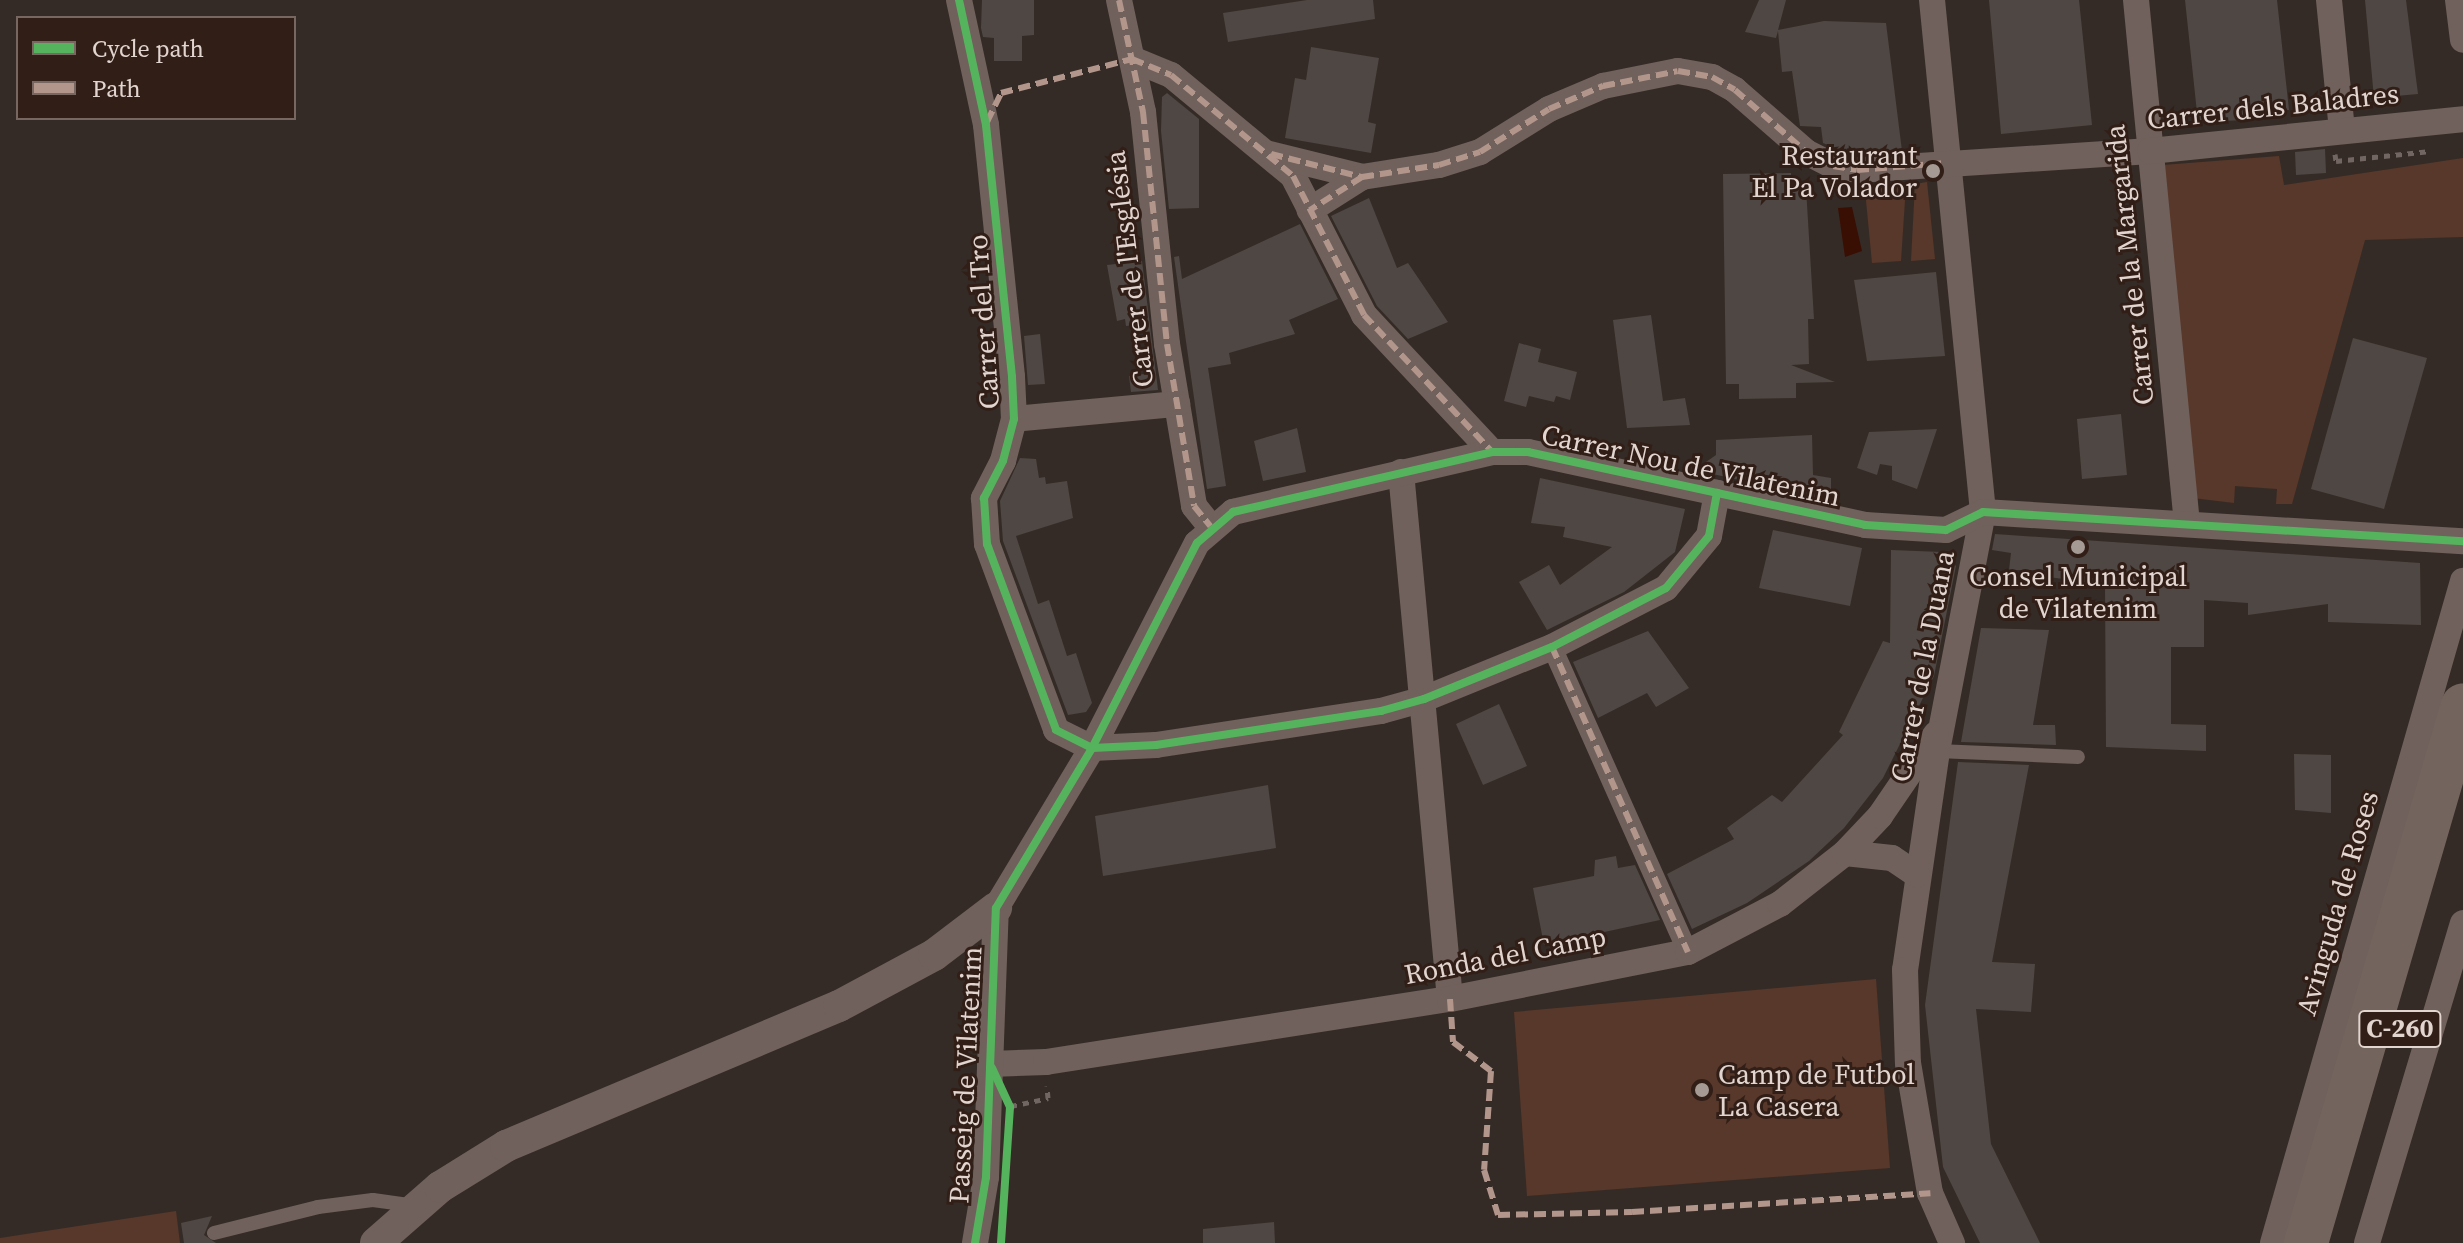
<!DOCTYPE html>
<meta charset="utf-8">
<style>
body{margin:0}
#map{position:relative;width:2463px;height:1243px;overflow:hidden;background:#352b26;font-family:"Source Serif 4",serif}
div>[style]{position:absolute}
.green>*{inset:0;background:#58382a}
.water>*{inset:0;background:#390f03}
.building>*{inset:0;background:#4f4743}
.path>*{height:5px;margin-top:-2.5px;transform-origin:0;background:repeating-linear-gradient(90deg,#716662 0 6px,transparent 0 12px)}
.service>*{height:14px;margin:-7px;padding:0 7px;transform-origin:7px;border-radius:7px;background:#70615c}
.pedestrian>*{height:20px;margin:-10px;padding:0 10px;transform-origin:10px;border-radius:10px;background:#70615c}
.minor>*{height:26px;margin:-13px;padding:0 13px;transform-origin:13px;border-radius:13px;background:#70615c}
.tertiary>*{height:32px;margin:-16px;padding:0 16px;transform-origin:16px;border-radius:16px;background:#70615c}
.trunk>*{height:44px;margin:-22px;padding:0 22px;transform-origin:22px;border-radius:22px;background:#74645e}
.quiet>*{height:6px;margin-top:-3px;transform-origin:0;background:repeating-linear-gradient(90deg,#b2968c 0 12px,transparent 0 18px)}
.cycleway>*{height:8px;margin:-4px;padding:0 4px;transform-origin:4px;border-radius:4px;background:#56b35d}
.dots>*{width:22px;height:22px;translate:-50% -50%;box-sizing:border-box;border:4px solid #311e17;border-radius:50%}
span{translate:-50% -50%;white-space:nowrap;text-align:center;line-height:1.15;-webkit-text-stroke:6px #311e17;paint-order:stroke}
.shield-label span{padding:2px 6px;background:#311e17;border:2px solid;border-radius:6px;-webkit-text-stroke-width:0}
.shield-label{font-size:26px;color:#e2d5d0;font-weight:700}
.street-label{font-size:28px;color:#e2d5d0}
.poi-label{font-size:28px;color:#e2d5d0}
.right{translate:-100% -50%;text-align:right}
.left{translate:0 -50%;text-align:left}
.legend{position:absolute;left:16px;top:16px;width:280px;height:104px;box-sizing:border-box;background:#311e17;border:2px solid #786761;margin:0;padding:10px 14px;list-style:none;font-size:24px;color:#e2d5d0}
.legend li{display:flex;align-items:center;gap:16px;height:40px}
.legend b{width:40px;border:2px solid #786761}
</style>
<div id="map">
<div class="green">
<i style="clip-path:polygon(2279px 156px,2284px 185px,2463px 158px,2463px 237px,2365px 240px,2292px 504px,2276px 504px,2277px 489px,2235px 486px,2234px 503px,2193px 498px,2163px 165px)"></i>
<i style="clip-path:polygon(1927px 182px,1935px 259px,1911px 261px,1915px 184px)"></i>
<i style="clip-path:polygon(1906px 185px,1901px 261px,1872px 263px,1865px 190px)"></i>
<i style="clip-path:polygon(1876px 979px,1890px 1168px,1527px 1196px,1514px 1012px)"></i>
<i style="clip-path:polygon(176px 1211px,180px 1243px,0 1243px,0 1238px)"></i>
</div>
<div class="water">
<i style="clip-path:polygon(1852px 207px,1862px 251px,1845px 257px,1838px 208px)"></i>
</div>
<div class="building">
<i style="clip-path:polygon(982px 0,1034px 0,1034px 35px,1022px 36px,1022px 61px,994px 61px,994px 38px,983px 37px,981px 28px)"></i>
<i style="clip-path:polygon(1307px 0,1373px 0,1375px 19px,1228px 42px,1223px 13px)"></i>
<i style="clip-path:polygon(1759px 0,1786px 0,1778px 30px,1824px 21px,1886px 23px,1902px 151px,1842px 151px,1823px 143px,1821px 127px,1800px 126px,1792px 71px,1782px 72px,1778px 31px,1776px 38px,1745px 32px)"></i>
<i style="clip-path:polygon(1989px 0,2079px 0,2092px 125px,2001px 134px)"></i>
<i style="clip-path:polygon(2185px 0,2277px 0,2289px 110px,2268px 112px,2269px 119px,2198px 122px)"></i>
<i style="clip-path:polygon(2365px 0,2406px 0,2418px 94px,2374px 98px)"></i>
<i style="clip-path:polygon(1311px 47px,1379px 58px,1368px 122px,1376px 124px,1371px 153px,1285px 138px,1295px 78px,1306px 80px)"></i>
<i style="clip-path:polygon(1167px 93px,1199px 119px,1199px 208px,1169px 209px,1161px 131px,1162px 97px)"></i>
<i style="clip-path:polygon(2325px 149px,2326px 173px,2296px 175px,2295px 152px)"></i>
<i style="clip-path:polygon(1791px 173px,1791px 188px,1806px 188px,1814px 319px,1808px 319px,1809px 364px,1791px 365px,1835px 382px,1796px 383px,1796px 398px,1739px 399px,1739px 384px,1726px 384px,1723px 174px)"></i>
<i style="clip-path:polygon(1369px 198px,1397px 268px,1408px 263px,1448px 322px,1408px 339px,1377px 306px,1331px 216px)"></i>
<i style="clip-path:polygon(1300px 224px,1338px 299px,1289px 320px,1295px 334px,1229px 353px,1231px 364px,1208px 368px,1226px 486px,1207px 489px,1174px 257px,1179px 256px,1182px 279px)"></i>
<i style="clip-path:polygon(1142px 261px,1158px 390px,1131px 392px,1129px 376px,1152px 373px,1143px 324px,1126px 326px,1125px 319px,1117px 321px,1107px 265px)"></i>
<i style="clip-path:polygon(1936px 272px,1945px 356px,1867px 361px,1854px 280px)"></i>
<i style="clip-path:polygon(1651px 315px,1663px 401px,1685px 398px,1690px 425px,1627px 428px,1613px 320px)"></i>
<i style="clip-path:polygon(1040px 334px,1045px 384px,1028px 385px,1024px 336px)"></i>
<i style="clip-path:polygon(2353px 338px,2427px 358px,2384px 509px,2311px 489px)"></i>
<i style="clip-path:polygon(1519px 343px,1541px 349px,1538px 362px,1577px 372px,1570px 400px,1556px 396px,1554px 402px,1529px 396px,1526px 407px,1504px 401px)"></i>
<i style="clip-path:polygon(2121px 414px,2127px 475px,2082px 479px,2077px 419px)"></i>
<i style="clip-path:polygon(1297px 428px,1306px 472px,1263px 481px,1254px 441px)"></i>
<i style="clip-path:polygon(1937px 429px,1917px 489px,1892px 480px,1892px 466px,1880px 464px,1877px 475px,1857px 468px,1869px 432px)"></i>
<i style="clip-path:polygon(1812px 435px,1813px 475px,1831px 478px,1831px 501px,1704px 472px,1706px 462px,1716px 455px,1716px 440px)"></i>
<i style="clip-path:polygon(1020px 458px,1036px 459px,1039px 478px,1045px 477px,1046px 484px,1067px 481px,1073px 518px,1016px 536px,1038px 604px,1049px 600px,1067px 656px,1076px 653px,1092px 703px,1086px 712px,1068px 715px,1003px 541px,1000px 501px)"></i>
<i style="clip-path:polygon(1540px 478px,1685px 509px,1675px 552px,1624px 592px,1547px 630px,1519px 582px,1549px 565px,1560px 585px,1612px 547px,1563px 537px,1565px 527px,1531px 523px)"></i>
<i style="clip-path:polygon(1773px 530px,1862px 548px,1850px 606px,1759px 588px)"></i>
<i style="clip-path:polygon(1995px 534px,2420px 563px,2421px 625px,2328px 622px,2328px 604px,2248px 615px,2248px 603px,2204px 600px,2204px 647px,2171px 647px,2171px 724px,2206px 725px,2206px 751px,2106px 747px,2105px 585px,2049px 577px,2049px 570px,2009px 570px,2011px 553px,1992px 550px)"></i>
<i style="clip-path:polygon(1891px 550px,1942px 552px,1956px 566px,1934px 676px,1883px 778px,1844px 828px,1809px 861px,1747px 903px,1692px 929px,1667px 874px,1734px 839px,1727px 828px,1772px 795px,1782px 802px,1843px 735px,1839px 732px,1883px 641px,1890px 643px)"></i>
<i style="clip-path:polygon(1981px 628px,2049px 630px,2033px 725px,2055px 725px,2056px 745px,1961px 742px)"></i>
<i style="clip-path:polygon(1648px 631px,1689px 688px,1656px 707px,1647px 693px,1598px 718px,1573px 662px)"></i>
<i style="clip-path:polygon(1499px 704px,1527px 766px,1483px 785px,1456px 724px)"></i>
<i style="clip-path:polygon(2294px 754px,2331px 755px,2331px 813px,2295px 810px)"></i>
<i style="clip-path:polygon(1958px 762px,2029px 765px,1992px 962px,2035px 964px,2031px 1012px,1976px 1009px,1991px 1144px,2040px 1243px,1980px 1243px,1943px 1167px,1925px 1005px)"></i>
<i style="clip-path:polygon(1268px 785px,1276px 848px,1103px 876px,1095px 816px)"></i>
<i style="clip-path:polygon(1616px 856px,1618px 868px,1635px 865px,1660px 920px,1544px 945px,1533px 888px,1594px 876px,1595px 860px)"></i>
<i style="clip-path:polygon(212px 1216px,204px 1235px,216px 1243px,184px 1243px,181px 1223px)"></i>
<i style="clip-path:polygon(1274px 1222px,1275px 1243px,1203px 1243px,1203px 1229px)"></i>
</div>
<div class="path">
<i style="left:2335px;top:154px;width:7px;rotate:82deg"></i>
<i style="left:2336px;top:161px;width:95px;rotate:-6.1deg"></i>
<i style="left:1011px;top:1106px;width:38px;rotate:-12deg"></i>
<i style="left:1048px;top:1098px;width:12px;rotate:-95deg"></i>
</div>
<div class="service">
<i style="left:1937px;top:751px;width:141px;rotate:2.4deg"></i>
<i style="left:214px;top:1233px;width:107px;rotate:-14deg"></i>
<i style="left:318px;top:1207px;width:55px;rotate:-7.3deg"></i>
<i style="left:373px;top:1200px;width:43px;rotate:7.9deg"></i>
</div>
<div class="pedestrian">
<i style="left:1552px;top:647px;width:334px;rotate:66deg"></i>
</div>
<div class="minor">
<i style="left:959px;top:0;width:128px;rotate:77.8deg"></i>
<i style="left:986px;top:125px;width:253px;rotate:84.1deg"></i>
<i style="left:1012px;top:377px;width:42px;rotate:87.3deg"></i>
<i style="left:1014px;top:419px;width:43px;rotate:104.7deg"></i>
<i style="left:1003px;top:461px;width:42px;rotate:117.2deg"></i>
<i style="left:984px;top:498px;width:46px;rotate:86.3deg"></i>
<i style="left:987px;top:544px;width:198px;rotate:69.6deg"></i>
<i style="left:1056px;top:730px;width:40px;rotate:26.6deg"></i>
<i style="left:1092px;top:748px;width:64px;rotate:-2.7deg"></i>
<i style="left:1156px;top:745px;width:228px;rotate:-8.6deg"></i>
<i style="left:1381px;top:711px;width:45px;rotate:-15.6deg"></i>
<i style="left:1424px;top:699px;width:138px;rotate:-22.1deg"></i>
<i style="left:1552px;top:647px;width:128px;rotate:-27.4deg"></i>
<i style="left:1666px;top:588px;width:67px;rotate:-50.4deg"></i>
<i style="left:1709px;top:536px;width:44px;rotate:-79.5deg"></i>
<i style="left:1119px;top:0;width:115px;rotate:77.9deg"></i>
<i style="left:1143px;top:112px;width:233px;rotate:84.1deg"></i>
<i style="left:1167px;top:344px;width:164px;rotate:80.5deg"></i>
<i style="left:1194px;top:506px;width:26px;rotate:51deg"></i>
<i style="left:1932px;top:0;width:515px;rotate:84.31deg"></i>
<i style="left:1983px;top:512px;width:243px;rotate:100.9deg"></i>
<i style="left:1937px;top:751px;width:221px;rotate:98.3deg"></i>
<i style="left:1905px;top:970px;width:93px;rotate:88.2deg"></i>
<i style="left:1908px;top:1063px;width:132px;rotate:80.4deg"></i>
<i style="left:1930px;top:1193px;width:55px;rotate:66.3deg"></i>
<i style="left:2136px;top:0;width:526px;rotate:84.44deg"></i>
<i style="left:2329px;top:0;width:131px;rotate:84.3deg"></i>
<i style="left:2458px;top:0;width:40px;rotate:82.9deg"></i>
<i style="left:1132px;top:59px;width:42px;rotate:22.3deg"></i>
<i style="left:1171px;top:75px;width:158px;rotate:39.6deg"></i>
<i style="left:1293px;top:176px;width:156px;rotate:62.9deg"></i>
<i style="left:1364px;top:315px;width:187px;rotate:46.9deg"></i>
<i style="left:1270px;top:154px;width:95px;rotate:14deg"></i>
<i style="left:1362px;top:177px;width:62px;rotate:147.6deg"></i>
<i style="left:1362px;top:177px;width:78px;rotate:-8.9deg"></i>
<i style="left:1439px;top:165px;width:43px;rotate:-17.6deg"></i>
<i style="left:1480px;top:152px;width:81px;rotate:-31.9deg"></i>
<i style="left:1549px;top:109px;width:59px;rotate:-23.1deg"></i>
<i style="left:1603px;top:86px;width:76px;rotate:-11.3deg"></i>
<i style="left:1678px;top:71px;width:35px;rotate:10deg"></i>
<i style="left:1712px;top:77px;width:26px;rotate:29deg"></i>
<i style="left:1735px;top:90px;width:94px;rotate:41.1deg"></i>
<i style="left:1806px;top:152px;width:30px;rotate:27deg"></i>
<i style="left:1833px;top:166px;width:24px;rotate:9deg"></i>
<i style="left:1857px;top:170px;width:294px;rotate:-3.7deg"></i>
<i style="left:2150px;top:151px;width:315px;rotate:-5.8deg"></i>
<i style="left:1014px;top:419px;width:164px;rotate:-5.3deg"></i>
<i style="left:1401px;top:472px;width:529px;rotate:84.69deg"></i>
<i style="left:1845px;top:853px;width:47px;rotate:6.1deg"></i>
<i style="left:1892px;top:858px;width:30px;rotate:34deg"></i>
<i style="left:990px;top:1064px;width:56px;rotate:-2deg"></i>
<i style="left:1046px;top:1062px;width:409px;rotate:-8.9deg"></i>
<i style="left:1450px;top:999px;width:243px;rotate:-11.2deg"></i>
<i style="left:1688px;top:952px;width:104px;rotate:-27.6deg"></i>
<i style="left:1780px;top:904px;width:83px;rotate:-38.1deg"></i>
<i style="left:1845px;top:853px;width:51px;rotate:-46.6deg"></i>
<i style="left:1880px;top:816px;width:99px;rotate:-55.7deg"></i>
<i style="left:975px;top:1243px;width:67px;rotate:-80.5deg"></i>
<i style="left:986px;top:1177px;width:269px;rotate:-87.9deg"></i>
<i style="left:996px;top:908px;width:187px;rotate:-59deg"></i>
<i style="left:1092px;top:748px;width:230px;rotate:-62.9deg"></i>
<i style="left:1197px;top:543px;width:48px;rotate:-40.7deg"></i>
<i style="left:1233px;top:512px;width:266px;rotate:-13deg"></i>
<i style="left:1492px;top:452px;width:36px"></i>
<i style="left:1528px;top:452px;width:345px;rotate:12.2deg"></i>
<i style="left:1865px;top:525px;width:81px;rotate:3.5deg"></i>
<i style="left:1946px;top:530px;width:41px;rotate:-25.9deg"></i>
<i style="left:1983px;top:512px;width:481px;rotate:3.5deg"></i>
<i style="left:2273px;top:1243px;width:689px;rotate:-73.99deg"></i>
<i style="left:2367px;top:1243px;width:334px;rotate:-73.3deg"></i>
</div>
<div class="tertiary">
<i style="left:376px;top:1243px;width:85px;rotate:-41.2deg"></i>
<i style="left:440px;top:1187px;width:78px;rotate:-31.8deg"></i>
<i style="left:506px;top:1146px;width:361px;rotate:-22.8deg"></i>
<i style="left:839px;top:1006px;width:108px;rotate:-28.2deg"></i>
<i style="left:934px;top:955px;width:78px;rotate:-37.2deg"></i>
</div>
<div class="trunk">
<i style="left:2306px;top:1243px;width:560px;rotate:-73.73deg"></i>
</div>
<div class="quiet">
<i style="left:1119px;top:0;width:115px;rotate:77.9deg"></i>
<i style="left:1143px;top:112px;width:233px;rotate:84.1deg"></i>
<i style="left:1167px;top:344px;width:164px;rotate:80.5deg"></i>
<i style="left:1194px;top:506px;width:26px;rotate:51deg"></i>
<i style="left:1132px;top:59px;width:42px;rotate:22.3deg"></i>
<i style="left:1171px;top:75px;width:158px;rotate:39.6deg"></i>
<i style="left:1293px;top:176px;width:156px;rotate:62.9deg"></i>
<i style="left:1364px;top:315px;width:187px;rotate:46.9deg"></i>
<i style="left:987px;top:122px;width:32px;rotate:-64deg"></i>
<i style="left:1001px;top:93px;width:135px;rotate:-14.5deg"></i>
<i style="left:1271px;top:154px;width:94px;rotate:14.2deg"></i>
<i style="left:1362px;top:177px;width:62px;rotate:147.6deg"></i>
<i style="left:1362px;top:177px;width:78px;rotate:-8.9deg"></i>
<i style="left:1439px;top:165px;width:43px;rotate:-17.6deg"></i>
<i style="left:1480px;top:152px;width:81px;rotate:-31.9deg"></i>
<i style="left:1549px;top:109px;width:59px;rotate:-23.1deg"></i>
<i style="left:1603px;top:86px;width:76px;rotate:-11.3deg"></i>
<i style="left:1678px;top:71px;width:35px;rotate:10deg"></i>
<i style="left:1712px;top:77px;width:26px;rotate:29deg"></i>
<i style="left:1735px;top:90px;width:94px;rotate:41.1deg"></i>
<i style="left:1806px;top:152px;width:30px;rotate:27deg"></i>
<i style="left:1833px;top:166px;width:24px;rotate:9deg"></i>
<i style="left:1857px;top:170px;width:90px;rotate:-4.4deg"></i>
<i style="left:1552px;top:647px;width:334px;rotate:66deg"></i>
<i style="left:1450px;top:999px;width:43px;rotate:86deg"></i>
<i style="left:1453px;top:1042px;width:48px;rotate:37.3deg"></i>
<i style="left:1491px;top:1071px;width:99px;rotate:94deg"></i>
<i style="left:1484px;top:1170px;width:47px;rotate:72.7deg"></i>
<i style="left:1498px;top:1215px;width:134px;rotate:-1.3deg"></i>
<i style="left:1632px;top:1212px;width:299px;rotate:-3.6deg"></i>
</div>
<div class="cycleway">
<i style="left:959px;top:0;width:128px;rotate:77.8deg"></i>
<i style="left:986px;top:125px;width:253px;rotate:84.1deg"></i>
<i style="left:1012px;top:377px;width:42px;rotate:87.3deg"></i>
<i style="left:1014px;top:419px;width:43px;rotate:104.7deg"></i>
<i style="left:1003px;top:461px;width:42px;rotate:117.2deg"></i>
<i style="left:984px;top:498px;width:46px;rotate:86.3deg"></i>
<i style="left:987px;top:544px;width:198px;rotate:69.6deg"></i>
<i style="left:1056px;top:730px;width:40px;rotate:26.6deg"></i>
<i style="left:1092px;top:748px;width:64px;rotate:-2.7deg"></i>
<i style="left:1156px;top:745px;width:228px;rotate:-8.6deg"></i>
<i style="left:1381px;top:711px;width:45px;rotate:-15.6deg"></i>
<i style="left:1424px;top:699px;width:138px;rotate:-22.1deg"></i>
<i style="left:1552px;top:647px;width:128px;rotate:-27.4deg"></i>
<i style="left:1666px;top:588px;width:67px;rotate:-50.4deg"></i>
<i style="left:1709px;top:536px;width:44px;rotate:-79.5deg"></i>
<i style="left:992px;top:1068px;width:43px;rotate:65.2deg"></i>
<i style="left:1010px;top:1107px;width:136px;rotate:93.8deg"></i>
<i style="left:975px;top:1243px;width:67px;rotate:-80.5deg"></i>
<i style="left:986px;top:1177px;width:269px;rotate:-87.9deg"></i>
<i style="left:996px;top:908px;width:187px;rotate:-59deg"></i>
<i style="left:1092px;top:748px;width:230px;rotate:-62.9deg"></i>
<i style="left:1197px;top:543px;width:48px;rotate:-40.7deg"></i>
<i style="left:1233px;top:512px;width:266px;rotate:-13deg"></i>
<i style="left:1492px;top:452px;width:36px"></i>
<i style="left:1528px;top:452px;width:345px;rotate:12.2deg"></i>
<i style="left:1865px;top:525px;width:81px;rotate:3.5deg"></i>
<i style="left:1946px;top:530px;width:41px;rotate:-25.9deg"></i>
<i style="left:1983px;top:512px;width:481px;rotate:3.5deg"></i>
</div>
<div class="dots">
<i style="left:1933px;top:171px;background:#a59a94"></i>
<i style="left:2078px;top:547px;background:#a59a94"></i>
<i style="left:1702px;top:1090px;background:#a59a94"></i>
</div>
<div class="shield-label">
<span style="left:2400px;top:1029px">C-260</span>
</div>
<div class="street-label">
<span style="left:2273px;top:106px;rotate:-6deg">Carrer dels Baladres</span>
<span style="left:2129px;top:265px;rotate:-96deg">Carrer de la Margarida</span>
<span style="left:1129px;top:269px;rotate:-97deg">Carrer de l'Església</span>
<span style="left:983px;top:322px;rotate:-94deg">Carrer del Tro</span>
<span style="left:1691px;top:465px;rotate:12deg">Carrer Nou de Vilatenim</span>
<span style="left:1922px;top:666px;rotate:-79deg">Carrer de la Duana</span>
<span style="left:2337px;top:903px;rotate:-74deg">Avinguda de Roses</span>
<span style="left:1505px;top:955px;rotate:-11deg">Ronda del Camp</span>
<span style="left:965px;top:1075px;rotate:-87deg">Passeig de Vilatenim</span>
</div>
<div class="poi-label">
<span class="right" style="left:1917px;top:171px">Restaurant<br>El Pa Volador</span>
<span style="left:2078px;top:592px">Consel Municipal<br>de Vilatenim</span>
<span class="left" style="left:1718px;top:1090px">Camp de Futbol<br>La Casera</span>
</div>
<ul class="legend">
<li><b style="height:10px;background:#56b35d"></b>Cycle path</li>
<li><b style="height:10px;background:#b2968c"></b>Path</li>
</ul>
</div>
